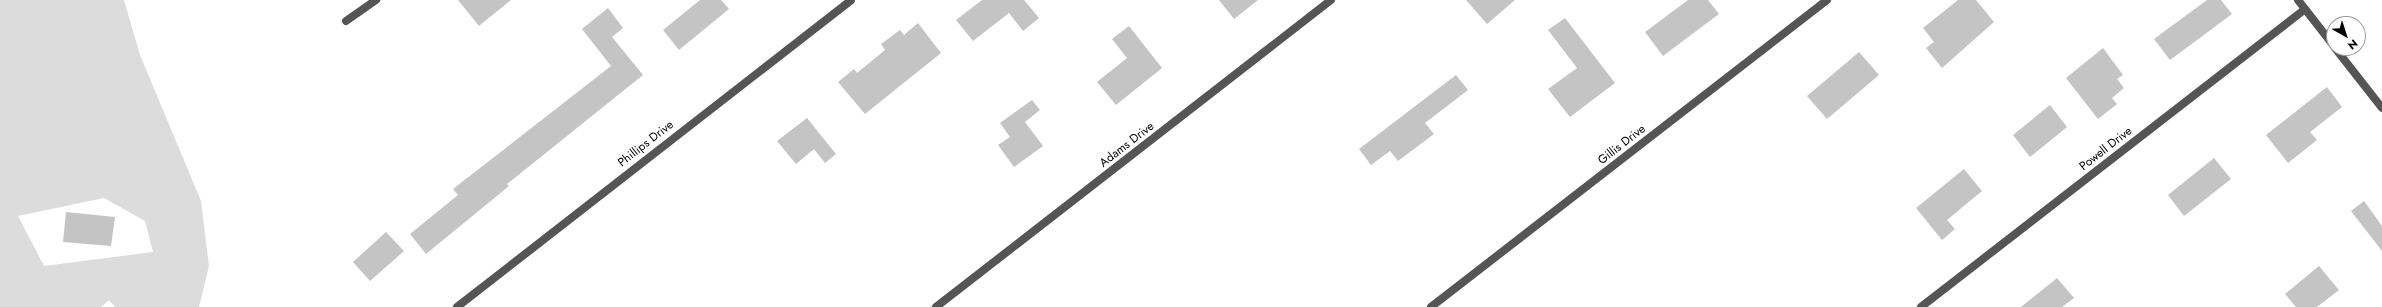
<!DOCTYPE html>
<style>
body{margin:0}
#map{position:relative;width:2382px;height:307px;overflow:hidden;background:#fff;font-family:Jost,sans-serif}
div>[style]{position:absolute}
.green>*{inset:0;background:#dcdcdc}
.building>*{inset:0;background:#c4c4c4}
.minor>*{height:8px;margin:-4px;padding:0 4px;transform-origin:4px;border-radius:4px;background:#555}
span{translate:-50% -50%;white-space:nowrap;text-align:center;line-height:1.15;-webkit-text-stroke:3px #fff;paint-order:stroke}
.street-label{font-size:12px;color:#000}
.north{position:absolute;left:2326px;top:16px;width:40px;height:40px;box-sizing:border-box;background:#fff;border:1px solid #999;border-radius:50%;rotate:141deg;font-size:11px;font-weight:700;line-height:16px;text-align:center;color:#000}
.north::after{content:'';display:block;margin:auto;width:14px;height:18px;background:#000;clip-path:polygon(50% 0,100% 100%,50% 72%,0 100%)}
</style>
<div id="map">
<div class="green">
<i style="clip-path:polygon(evenodd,0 0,124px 0,140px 55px,201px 201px,209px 266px,199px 307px,115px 307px,109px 300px,101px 307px,0 307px,0 0,104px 198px,145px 221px,153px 252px,44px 266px,18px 216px,104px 198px)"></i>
</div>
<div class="building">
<i style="clip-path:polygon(458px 0,511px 0,479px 26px)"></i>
<i style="clip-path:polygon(700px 0,721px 0,729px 9px,679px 50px,663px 30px)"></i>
<i style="clip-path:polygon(982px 0,1024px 0,1039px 18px,1023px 31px,1009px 13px,973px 41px,956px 20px)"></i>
<i style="clip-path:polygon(1219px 0,1258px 0,1234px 19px)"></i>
<i style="clip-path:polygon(1466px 0,1515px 0,1487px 24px)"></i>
<i style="clip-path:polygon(1688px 0,1708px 0,1719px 14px,1663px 56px,1645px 32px)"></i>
<i style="clip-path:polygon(1958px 0,1976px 0,1994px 22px,1942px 68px,1926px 48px,1934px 42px,1923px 28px)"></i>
<i style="clip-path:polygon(2207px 0,2221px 0,2232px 14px,2170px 60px,2154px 39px)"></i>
<i style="clip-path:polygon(608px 8px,623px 28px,612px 37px,643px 75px,507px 184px,509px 186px,426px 254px,410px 234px,458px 195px,453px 189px,611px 66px,582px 29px)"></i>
<i style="clip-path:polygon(1565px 18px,1615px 83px,1570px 117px,1548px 89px,1577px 68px,1548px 30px)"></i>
<i style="clip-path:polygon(918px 23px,941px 53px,865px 114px,838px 82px,854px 69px,857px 73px,885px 50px,881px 44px,900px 30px,904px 35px)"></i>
<i style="clip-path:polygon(1129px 26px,1162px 68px,1116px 105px,1097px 82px,1127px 58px,1112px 39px)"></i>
<i style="clip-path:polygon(2103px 48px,2123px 75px,2117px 79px,2124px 88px,2112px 98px,2117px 104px,2098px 119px,2066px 78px)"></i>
<i style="clip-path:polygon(1859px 52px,1879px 75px,1827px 119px,1807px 96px)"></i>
<i style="clip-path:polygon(1456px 75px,1468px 90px,1425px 123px,1434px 134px,1398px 161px,1390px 151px,1371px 165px,1359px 149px)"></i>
<i style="clip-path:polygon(2327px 87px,2342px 107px,2310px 132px,2317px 140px,2288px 163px,2266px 135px)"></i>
<i style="clip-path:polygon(1032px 100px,1040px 110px,1025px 122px,1043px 146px,1014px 167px,998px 145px,1010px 137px,1000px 123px)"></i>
<i style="clip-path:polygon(2050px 105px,2067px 127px,2030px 157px,2013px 135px)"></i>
<i style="clip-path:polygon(807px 118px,836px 154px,825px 163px,814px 149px,796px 164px,777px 141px)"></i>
<i style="clip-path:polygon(2214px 158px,2231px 179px,2184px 216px,2168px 195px)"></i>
<i style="clip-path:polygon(1964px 169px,1982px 191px,1947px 220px,1955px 229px,1942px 240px,1916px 208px)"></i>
<i style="clip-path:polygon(2364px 201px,2382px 226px,2382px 251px,2351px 211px)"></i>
<i style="clip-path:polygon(66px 212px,115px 217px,111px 246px,63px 242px)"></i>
<i style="clip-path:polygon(386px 232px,404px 251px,370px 281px,353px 262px)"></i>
<i style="clip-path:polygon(2319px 266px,2339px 290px,2317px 307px,2296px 307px,2285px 294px)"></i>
<i style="clip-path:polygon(2057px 278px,2074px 298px,2062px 307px,2021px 307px)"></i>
</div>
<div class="minor">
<i style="left:2298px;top:0;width:58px;rotate:52deg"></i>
<i style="left:346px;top:21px;width:37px;rotate:-35deg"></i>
<i style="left:2335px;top:48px;width:76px;rotate:51.9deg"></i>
<i style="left:457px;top:307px;width:499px;rotate:-37.9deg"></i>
<i style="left:936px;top:307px;width:500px;rotate:-37.85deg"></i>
<i style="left:1431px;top:307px;width:501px;rotate:-37.78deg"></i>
<i style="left:1921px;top:307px;width:486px;rotate:-37.8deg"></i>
</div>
<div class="street-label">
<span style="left:646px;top:144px;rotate:-38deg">Phillips Drive</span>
<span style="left:1127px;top:145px;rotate:-38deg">Adams Drive</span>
<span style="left:1622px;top:145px;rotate:-38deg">Gillis Drive</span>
<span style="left:2106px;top:149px;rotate:-38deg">Powell Drive</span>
</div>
<div class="north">N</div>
</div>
